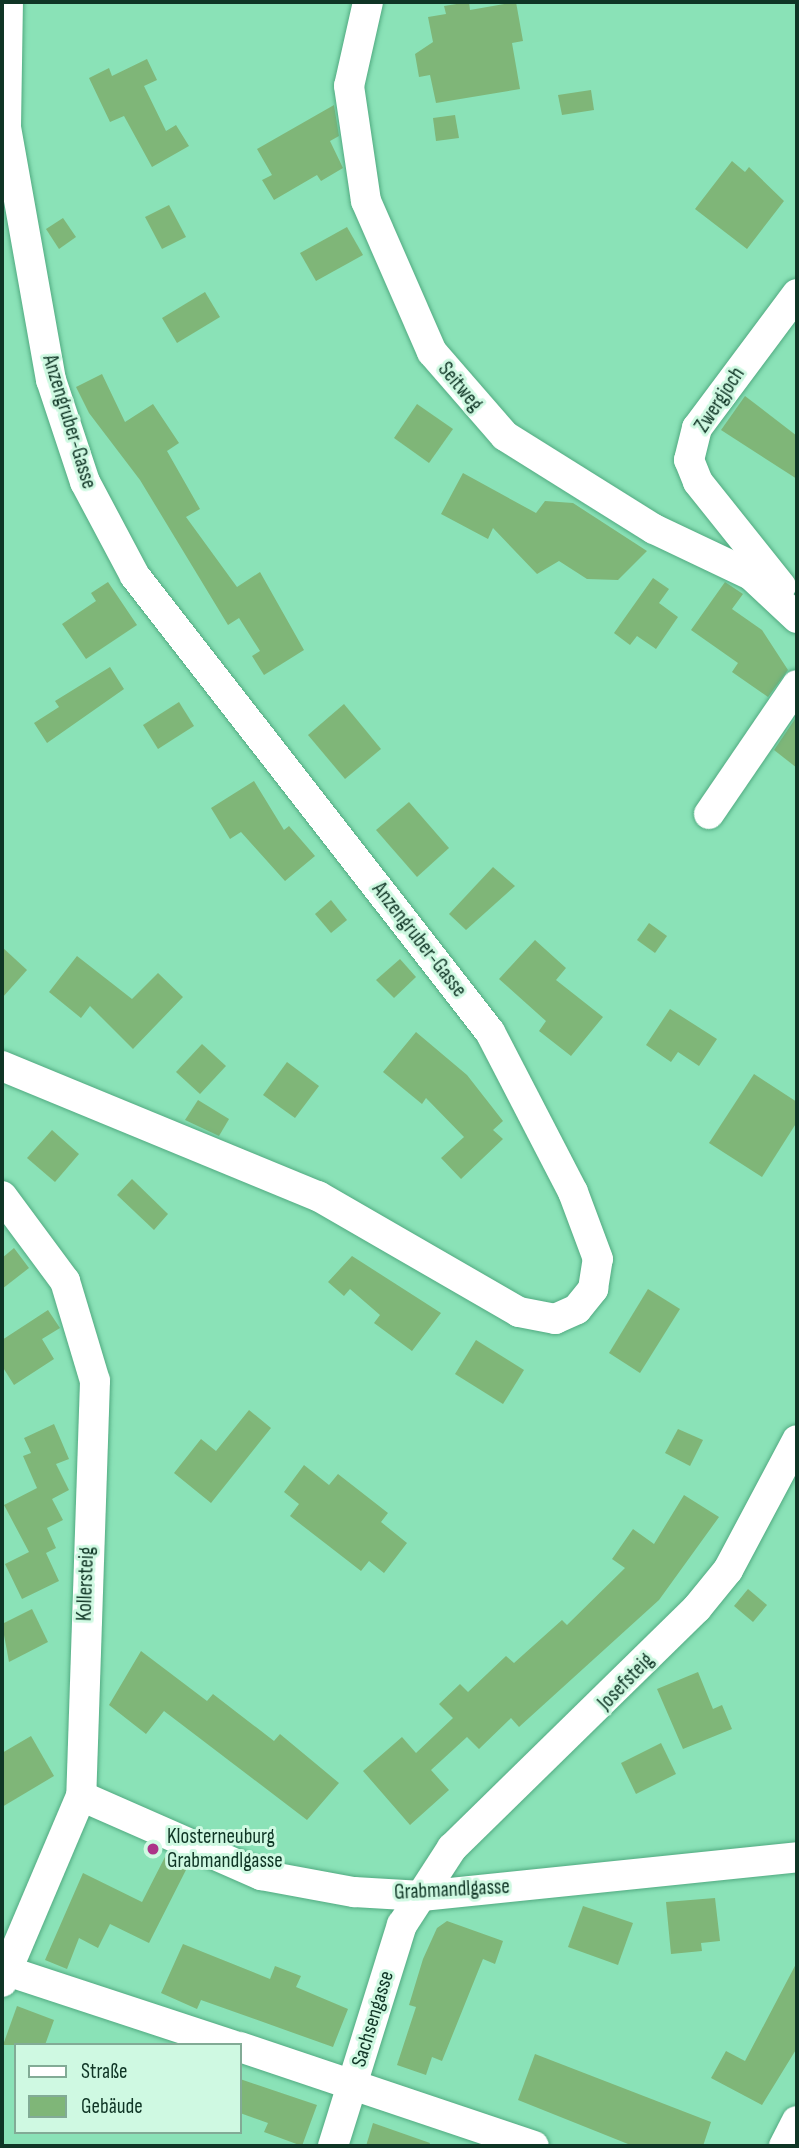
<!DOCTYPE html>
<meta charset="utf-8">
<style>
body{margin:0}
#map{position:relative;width:799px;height:2148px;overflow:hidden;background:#8ae2b7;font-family:"Sofia Sans Condensed",sans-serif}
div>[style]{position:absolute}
.building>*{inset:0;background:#7fb678}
.roads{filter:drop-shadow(0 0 2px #51aa81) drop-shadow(0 0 2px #51aa81)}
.minor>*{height:30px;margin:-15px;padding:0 15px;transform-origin:15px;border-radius:15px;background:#fff}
.dots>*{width:19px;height:19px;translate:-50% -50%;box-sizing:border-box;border:4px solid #cff9e2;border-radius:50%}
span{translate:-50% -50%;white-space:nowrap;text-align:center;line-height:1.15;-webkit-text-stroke:6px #cff9e2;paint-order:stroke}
.street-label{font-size:21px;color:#0f3525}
.poi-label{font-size:21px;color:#0f3525}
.left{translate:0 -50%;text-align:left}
.frame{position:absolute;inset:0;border:4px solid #0f3525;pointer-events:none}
.legend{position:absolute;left:14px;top:2043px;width:228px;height:91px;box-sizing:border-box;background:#cff9e2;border:2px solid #82ab96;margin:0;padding:9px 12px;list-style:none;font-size:21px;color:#0f3525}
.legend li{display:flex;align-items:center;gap:14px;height:35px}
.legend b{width:35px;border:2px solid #82ab96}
</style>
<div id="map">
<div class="building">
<i style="clip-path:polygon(469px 2px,470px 10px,516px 2px,523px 41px,512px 43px,520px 89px,436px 103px,430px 75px,419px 77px,415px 54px,433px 42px,428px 17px,446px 14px,444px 6px)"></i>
<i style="clip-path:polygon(147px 59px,157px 80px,144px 86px,166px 131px,176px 125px,189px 146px,152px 167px,124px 116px,110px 122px,89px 78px,109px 68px,112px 76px)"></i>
<i style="clip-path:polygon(591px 90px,594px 110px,562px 115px,558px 95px)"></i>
<i style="clip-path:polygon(334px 105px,339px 136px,330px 141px,343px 168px,321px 181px,317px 175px,274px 200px,262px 180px,272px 175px,257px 149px)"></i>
<i style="clip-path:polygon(455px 115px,459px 138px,436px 141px,433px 118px)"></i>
<i style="clip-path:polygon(732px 161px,745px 172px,749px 167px,784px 201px,747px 249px,695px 209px)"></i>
<i style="clip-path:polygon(169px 205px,186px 237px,162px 249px,145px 217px)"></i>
<i style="clip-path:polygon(63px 218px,76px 237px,59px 249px,46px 229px)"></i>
<i style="clip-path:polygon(347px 227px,363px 255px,316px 281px,300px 253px)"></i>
<i style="clip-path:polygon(205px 292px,220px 317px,177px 343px,162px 318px)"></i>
<i style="clip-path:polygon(102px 374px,125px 422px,153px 404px,179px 443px,167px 451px,200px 509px,186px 517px,237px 587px,260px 572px,304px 650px,264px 675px,252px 656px,260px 651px,239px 618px,228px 625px,140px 480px,89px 413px,76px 387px)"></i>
<i style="clip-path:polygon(745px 396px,797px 436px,797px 479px,721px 430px)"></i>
<i style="clip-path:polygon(417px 404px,453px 429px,429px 463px,394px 438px)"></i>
<i style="clip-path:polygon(463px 473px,536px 513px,545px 501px,573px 503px,647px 551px,618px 580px,587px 579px,559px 561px,537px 574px,493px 528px,488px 539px,441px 514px)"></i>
<i style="clip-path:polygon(653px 578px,669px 589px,659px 603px,678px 617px,656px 649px,637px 636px,630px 645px,614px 633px)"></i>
<i style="clip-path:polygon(108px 582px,137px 625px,86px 659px,62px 624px,96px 601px,91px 593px)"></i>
<i style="clip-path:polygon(725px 582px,743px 594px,732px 609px,762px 630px,788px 670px,768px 697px,732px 672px,738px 663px,691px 630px)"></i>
<i style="clip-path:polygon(110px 667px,124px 689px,47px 743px,34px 723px,59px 707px,55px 701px)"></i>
<i style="clip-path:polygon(179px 702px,194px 726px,158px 749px,143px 725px)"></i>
<i style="clip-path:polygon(344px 704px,381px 749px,345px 779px,308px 735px)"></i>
<i style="clip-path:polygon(797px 716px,797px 768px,774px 750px)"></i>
<i style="clip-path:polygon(254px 781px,284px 830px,289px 826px,315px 856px,285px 881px,241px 832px,230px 839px,211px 808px)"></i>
<i style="clip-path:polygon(409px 802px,449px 848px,417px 877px,376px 830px)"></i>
<i style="clip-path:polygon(493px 867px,515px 886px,466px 930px,449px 914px)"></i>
<i style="clip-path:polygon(331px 900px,347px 920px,331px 933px,315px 914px)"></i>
<i style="clip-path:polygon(649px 923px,667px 936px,655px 953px,637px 940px)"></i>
<i style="clip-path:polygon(535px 940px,566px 968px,556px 980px,603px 1017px,571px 1056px,539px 1031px,546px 1021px,499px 979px)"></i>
<i style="clip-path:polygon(2px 947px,27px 970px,2px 998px)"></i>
<i style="clip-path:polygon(77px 956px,132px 999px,158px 973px,183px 997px,133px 1049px,90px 1006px,81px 1018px,49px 992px)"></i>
<i style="clip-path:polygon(400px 959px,416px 977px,394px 998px,376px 980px)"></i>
<i style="clip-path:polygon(670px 1009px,717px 1039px,699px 1066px,678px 1052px,671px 1062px,646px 1045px)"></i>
<i style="clip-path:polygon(416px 1032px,467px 1075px,503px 1121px,493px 1130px,503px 1139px,461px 1179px,441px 1158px,464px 1137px,426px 1098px,422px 1104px,383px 1072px)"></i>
<i style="clip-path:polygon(202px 1044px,226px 1066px,200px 1094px,176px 1072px)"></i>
<i style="clip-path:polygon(287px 1062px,319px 1086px,295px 1118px,263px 1095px)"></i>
<i style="clip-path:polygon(754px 1074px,797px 1102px,797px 1122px,762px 1177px,709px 1143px)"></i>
<i style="clip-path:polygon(198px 1100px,229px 1119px,219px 1136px,185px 1120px)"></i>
<i style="clip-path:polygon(52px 1130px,79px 1154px,55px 1182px,27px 1158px)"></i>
<i style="clip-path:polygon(132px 1179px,168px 1214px,154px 1230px,117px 1195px)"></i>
<i style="clip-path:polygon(14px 1248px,29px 1268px,2px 1289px,2px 1258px)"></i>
<i style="clip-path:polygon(352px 1256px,441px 1313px,412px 1351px,374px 1323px,380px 1315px,350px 1289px,344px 1296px,328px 1282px)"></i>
<i style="clip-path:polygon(648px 1289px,680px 1309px,640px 1373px,609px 1353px)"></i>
<i style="clip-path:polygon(48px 1310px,60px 1328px,42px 1339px,54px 1359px,14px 1385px,2px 1366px,2px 1340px)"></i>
<i style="clip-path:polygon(476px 1340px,524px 1370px,503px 1404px,455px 1374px)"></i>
<i style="clip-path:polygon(249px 1410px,271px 1428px,211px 1503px,174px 1473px,201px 1439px,216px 1451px)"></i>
<i style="clip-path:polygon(54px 1424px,69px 1459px,56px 1464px,69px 1490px,52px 1499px,63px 1520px,47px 1528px,56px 1548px,46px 1553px,59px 1581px,22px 1599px,5px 1564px,29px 1552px,4px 1505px,37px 1488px,23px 1456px,31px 1453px,24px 1438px)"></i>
<i style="clip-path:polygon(678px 1429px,703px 1440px,690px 1466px,665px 1453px)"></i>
<i style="clip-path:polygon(304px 1465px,329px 1485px,338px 1474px,388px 1513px,381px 1522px,407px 1543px,384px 1573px,369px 1561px,361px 1571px,290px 1516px,299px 1504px,284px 1492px)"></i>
<i style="clip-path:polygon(684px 1495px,719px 1517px,659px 1600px,519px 1727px,511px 1718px,479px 1749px,467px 1737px,431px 1770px,449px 1790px,410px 1825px,363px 1771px,402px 1737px,416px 1753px,453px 1718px,439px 1704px,460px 1684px,468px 1692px,506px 1656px,514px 1663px,562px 1620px,567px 1625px,625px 1568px,612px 1559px,633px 1529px,654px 1544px)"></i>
<i style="clip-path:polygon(748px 1589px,767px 1605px,753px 1622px,734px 1606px)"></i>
<i style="clip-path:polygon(32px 1609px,48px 1642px,9px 1662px,2px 1624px)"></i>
<i style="clip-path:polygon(141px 1651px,207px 1701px,213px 1694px,274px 1741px,280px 1734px,339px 1783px,307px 1820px,164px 1711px,146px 1734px,109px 1705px)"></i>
<i style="clip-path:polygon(698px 1672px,713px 1709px,722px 1705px,732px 1729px,683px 1749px,657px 1689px)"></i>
<i style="clip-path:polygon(31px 1736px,54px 1776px,2px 1807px,2px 1753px)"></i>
<i style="clip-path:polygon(661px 1743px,676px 1774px,636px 1794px,621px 1763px)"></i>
<i style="clip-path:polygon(167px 1853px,189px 1864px,149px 1943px,110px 1924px,98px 1948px,79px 1938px,67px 1969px,45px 1960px,83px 1873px,142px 1902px)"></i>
<i style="clip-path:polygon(715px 1898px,720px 1941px,701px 1943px,702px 1951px,671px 1954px,666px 1902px)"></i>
<i style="clip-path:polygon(583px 1906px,633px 1923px,618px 1965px,568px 1947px)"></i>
<i style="clip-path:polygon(447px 1921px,503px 1941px,495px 1964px,483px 1959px,442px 2061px,432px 2057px,426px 2075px,397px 2065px,416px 2007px,409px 2005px,423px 1959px,437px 1928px)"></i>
<i style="clip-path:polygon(183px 1944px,270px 1979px,275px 1966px,301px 1976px,296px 1987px,348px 2009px,333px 2047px,201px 2000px,197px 2009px,161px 1993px)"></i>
<i style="clip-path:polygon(797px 1962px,797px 2048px,762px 2105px,711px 2078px,726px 2051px,745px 2061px)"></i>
<i style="clip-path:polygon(17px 2006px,54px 2020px,45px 2045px,3px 2045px)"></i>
<i style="clip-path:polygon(535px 2054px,711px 2122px,703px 2146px,633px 2146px,518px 2100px)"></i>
<i style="clip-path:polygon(240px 2079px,317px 2105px,302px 2146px,264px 2132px,268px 2123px,240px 2113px)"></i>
<i style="clip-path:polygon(373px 2123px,430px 2143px,429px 2146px,366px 2146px)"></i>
</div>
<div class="roads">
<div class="minor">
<i style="left:368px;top:2px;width:86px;rotate:102.7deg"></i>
<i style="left:349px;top:86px;width:116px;rotate:81.6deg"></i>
<i style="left:366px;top:201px;width:165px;rotate:66.4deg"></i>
<i style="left:432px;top:352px;width:111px;rotate:49deg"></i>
<i style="left:505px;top:436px;width:176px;rotate:32deg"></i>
<i style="left:654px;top:529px;width:107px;rotate:25.4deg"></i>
<i style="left:751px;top:575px;width:63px;rotate:43.1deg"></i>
<i style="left:781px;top:586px;width:133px;rotate:-128.6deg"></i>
<i style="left:698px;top:482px;width:24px;rotate:-112deg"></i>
<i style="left:689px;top:460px;width:33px;rotate:-76deg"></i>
<i style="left:697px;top:428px;width:167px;rotate:-53.3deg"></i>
<i style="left:709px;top:814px;width:156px;rotate:-55.7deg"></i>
<i style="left:2px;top:1066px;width:342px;rotate:22.4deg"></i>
<i style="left:318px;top:1196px;width:232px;rotate:30deg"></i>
<i style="left:519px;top:1312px;width:37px;rotate:11deg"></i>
<i style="left:555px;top:1319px;width:24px;rotate:-24deg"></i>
<i style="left:577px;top:1309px;width:26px;rotate:-51deg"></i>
<i style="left:593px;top:1289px;width:30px;rotate:-81deg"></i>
<i style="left:598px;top:1259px;width:72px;rotate:-110.5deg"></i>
<i style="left:573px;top:1192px;width:180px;rotate:-117.4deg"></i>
<i style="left:490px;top:1032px;width:578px;rotate:-127.9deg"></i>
<i style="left:135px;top:576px;width:106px;rotate:-118deg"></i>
<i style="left:85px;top:482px;width:108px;rotate:-108.4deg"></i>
<i style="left:51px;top:380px;width:257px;rotate:-100.1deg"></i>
<i style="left:6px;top:127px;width:125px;rotate:-89.1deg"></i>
<i style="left:2px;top:1196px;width:106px;rotate:53.5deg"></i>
<i style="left:65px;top:1281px;width:104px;rotate:73.3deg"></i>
<i style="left:95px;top:1381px;width:415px;rotate:91.9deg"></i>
<i style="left:81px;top:1796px;width:202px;rotate:113deg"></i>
<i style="left:81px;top:1796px;width:197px;rotate:23.7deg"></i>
<i style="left:261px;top:1875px;width:95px;rotate:10.4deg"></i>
<i style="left:354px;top:1892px;width:68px;rotate:3.4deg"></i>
<i style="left:422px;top:1896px;width:377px;rotate:-5.9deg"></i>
<i style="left:7px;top:1971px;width:237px;rotate:18.2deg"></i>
<i style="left:240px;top:2047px;width:310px;rotate:18.6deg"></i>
<i style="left:333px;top:2146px;width:232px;rotate:-72.7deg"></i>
<i style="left:402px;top:1925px;width:92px;rotate:-57deg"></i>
<i style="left:452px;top:1848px;width:343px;rotate:-44.4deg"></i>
<i style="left:697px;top:1608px;width:49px;rotate:-50.8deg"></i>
<i style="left:728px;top:1570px;width:147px;rotate:-62deg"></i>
<i style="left:784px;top:2146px;width:28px;rotate:-63deg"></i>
</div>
</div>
<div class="dots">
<i style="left:153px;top:1849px;background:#ac3388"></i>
</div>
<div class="street-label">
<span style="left:460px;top:387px;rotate:50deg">Seitweg</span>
<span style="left:720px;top:400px;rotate:-57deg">Zwergjoch</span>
<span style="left:69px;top:422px;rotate:73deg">Anzengruber-Gasse</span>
<span style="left:419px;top:940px;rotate:52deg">Anzengruber-Gasse</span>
<span style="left:86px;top:1584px;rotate:-88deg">Kollersteig</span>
<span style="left:626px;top:1682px;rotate:-46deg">Josefsteig</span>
<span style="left:452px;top:1890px;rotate:-3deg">Grabmandlgasse</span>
<span style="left:373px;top:2019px;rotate:-73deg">Sachsengasse</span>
</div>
<div class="poi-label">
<span class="left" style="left:167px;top:1849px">Klosterneuburg<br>Grabmandlgasse</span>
</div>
<div class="frame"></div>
<ul class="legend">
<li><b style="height:9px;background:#fff"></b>Straße</li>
<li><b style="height:19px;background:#7fb678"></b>Gebäude</li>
</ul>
</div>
